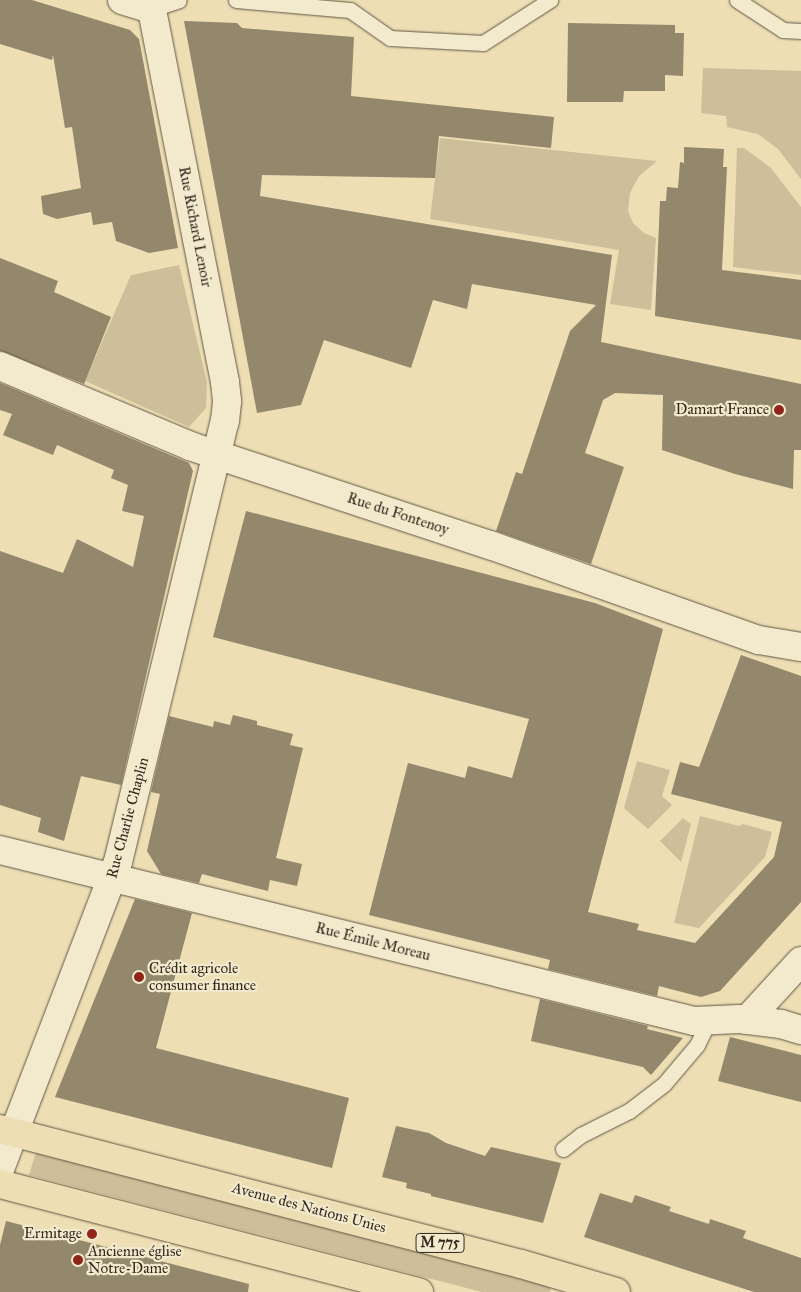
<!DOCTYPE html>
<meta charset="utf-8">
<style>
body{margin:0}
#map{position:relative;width:801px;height:1292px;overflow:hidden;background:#eddeb4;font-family:"IM FELL Great Primer",serif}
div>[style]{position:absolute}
.green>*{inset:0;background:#cdbf9a}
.building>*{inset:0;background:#93876c}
.roads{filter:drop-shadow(0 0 1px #615643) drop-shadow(0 0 1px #615643)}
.service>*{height:15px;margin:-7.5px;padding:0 7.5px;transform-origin:7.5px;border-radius:7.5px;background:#f3eace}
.minor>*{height:28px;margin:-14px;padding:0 14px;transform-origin:14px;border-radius:14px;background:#f3eace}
.primary>*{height:28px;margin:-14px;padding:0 14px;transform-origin:14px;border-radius:14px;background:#eddeb4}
.dots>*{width:14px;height:14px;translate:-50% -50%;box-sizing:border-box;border:2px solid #f3eace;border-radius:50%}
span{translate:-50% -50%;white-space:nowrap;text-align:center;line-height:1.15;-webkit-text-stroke:4.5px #f3eace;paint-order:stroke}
.shield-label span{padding:1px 4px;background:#f3eace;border:1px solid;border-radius:4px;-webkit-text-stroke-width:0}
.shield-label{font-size:14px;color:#32281d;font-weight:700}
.street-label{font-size:15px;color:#32281d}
.poi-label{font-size:15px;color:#32281d}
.right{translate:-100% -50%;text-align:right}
.left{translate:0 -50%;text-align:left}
</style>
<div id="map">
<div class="green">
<i style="clip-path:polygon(703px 68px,801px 71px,801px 179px,778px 149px,758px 134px,727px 127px,726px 116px,701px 113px)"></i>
<i style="clip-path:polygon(440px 138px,657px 161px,639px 176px,630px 193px,628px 211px,633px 223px,644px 233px,656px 238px,651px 310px,610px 304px,619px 250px,430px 219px)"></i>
<i style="clip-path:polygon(737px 148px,744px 148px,771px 168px,801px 207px,801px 275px,733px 267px)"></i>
<i style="clip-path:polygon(179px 265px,207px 382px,206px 408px,189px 427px,85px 381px,131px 275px)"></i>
<i style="clip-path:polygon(637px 761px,670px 770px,662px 796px,672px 805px,648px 829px,624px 808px)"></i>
<i style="clip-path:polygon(700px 816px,739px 826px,743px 824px,772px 832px,765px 857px,699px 928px,674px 923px)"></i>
<i style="clip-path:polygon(683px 818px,691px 824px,681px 862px,660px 841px)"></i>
<i style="clip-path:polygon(37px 1149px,449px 1258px,551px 1287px,550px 1292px,482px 1292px,29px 1175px)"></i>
</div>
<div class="building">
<i style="clip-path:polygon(0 0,32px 0,130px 30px,139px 39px,178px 248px,149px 253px,116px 241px,112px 222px,93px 225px,91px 212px,57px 219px,43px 214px,41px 196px,81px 188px,72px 127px,65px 128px,53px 55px,52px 60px,0 44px)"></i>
<i style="clip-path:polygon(184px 21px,237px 23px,242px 28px,354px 37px,351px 96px,554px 117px,551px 148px,439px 136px,435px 178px,262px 175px,260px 196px,612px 255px,601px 342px,801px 384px,801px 450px,794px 450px,793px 489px,735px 474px,662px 450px,663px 395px,615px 393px,603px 400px,585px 453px,624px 467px,591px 564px,496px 531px,516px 472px,522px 474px,568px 337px,570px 331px,596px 305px,472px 284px,467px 309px,433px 300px,411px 368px,324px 340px,301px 405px,257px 413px)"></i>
<i style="clip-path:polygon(568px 23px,675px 25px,675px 33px,684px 33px,683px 76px,665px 75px,665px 91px,624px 91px,623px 102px,567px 102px)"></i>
<i style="clip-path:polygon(684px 147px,724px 149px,723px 167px,727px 167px,722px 270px,801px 280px,801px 340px,655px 316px,660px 201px,666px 201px,667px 187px,678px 188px,680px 162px,684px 163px)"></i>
<i style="clip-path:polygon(0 258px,58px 281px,54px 292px,111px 317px,84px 384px,0 351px)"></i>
<i style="clip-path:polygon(0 383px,189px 463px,193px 471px,121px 785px,81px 776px,64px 841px,38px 832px,41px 818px,0 805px,0 551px,63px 573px,77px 539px,133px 567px,144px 516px,122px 511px,128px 485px,111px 478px,114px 470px,57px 445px,53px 455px,3px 435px,12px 414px,0 410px)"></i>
<i style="clip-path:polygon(246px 511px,595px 603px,663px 629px,588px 912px,639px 924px,637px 930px,695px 943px,774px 857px,782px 822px,671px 794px,680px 762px,699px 767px,741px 655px,801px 676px,801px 902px,720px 991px,701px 997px,659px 986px,657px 996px,548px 969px,550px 960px,369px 915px,408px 763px,465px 778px,468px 766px,512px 778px,529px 719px,213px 637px)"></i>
<i style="clip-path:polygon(233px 715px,257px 721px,257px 725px,293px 734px,290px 745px,303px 748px,276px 858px,302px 864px,297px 886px,270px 880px,268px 891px,202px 874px,199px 883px,161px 874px,147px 851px,160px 794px,151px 792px,169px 716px,213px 727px,214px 721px,230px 725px)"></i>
<i style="clip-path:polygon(135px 899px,192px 913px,156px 1048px,349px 1098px,332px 1168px,55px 1097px)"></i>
<i style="clip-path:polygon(540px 999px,648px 1026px,647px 1029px,683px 1038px,651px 1075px,643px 1067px,531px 1041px)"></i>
<i style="clip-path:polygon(730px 1037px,801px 1055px,801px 1102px,718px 1081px)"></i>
<i style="clip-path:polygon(396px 1126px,429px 1133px,446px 1143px,485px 1156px,491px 1147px,561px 1163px,543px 1223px,431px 1196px,431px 1194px,406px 1188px,407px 1183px,382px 1177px)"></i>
<i style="clip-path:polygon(600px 1193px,632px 1203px,635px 1195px,671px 1207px,669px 1211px,709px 1224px,710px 1219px,746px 1231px,743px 1238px,801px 1258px,801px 1292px,754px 1292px,584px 1237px)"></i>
<i style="clip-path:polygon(6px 1221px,249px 1284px,248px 1292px,0 1292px,0 1245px)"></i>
</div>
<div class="roads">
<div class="service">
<i style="left:236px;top:0;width:114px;rotate:5deg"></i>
<i style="left:350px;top:10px;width:49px;rotate:35deg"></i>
<i style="left:390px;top:38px;width:93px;rotate:3.1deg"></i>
<i style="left:483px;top:43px;width:80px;rotate:-32.7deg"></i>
<i style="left:737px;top:0;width:55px;rotate:33.1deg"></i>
<i style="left:783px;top:30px;width:18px;rotate:3deg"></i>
<i style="left:152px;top:9px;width:28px;rotate:-18deg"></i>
<i style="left:563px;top:1149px;width:23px;rotate:-38deg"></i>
<i style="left:581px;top:1135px;width:54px;rotate:-26.6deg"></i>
<i style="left:629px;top:1111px;width:44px;rotate:-37.6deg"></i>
<i style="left:664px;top:1084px;width:51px;rotate:-49.8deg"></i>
<i style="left:697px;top:1045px;width:25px;rotate:-64deg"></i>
</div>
<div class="minor">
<i style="left:122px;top:0;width:31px;rotate:17deg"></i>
<i style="left:0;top:366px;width:206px;rotate:22.8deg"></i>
<i style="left:190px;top:446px;width:316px;rotate:18.3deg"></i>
<i style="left:490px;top:545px;width:285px;rotate:19.5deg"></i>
<i style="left:759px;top:640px;width:43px;rotate:9.5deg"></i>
<i style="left:0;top:850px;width:715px;rotate:13.84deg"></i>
<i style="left:694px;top:1021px;width:46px;rotate:-2.5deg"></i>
<i style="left:740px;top:1019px;width:41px;rotate:7deg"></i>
<i style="left:781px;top:1024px;width:21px;rotate:17deg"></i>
<i style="left:747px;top:1020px;width:80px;rotate:-47.5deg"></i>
<i style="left:0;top:1169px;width:329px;rotate:-69deg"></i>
<i style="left:118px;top:862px;width:454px;rotate:-76.4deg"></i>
<i style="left:225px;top:421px;width:20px;rotate:-84deg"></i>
<i style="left:227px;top:401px;width:19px;rotate:-96deg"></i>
<i style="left:225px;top:382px;width:389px;rotate:-101.1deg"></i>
</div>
<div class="primary">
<i style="left:0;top:1129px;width:538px;rotate:14.53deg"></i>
<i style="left:521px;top:1264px;width:99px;rotate:16.4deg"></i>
<i style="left:0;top:1184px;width:433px;rotate:14.5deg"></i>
</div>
</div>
<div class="dots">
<i style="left:779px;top:410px;background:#8f2418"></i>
<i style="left:139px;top:977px;background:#8f2418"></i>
<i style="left:92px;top:1234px;background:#8f2418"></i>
<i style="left:78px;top:1260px;background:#8f2418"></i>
</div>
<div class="shield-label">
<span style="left:440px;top:1243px">M 775</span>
</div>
<div class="street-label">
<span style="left:195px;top:227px;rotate:79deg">Rue Richard Lenoir</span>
<span style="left:398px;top:514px;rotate:18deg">Rue du Fontenoy</span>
<span style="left:128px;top:818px;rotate:-75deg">Rue Charlie Chaplin</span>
<span style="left:373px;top:942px;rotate:14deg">Rue Émile Moreau</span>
<span style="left:309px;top:1208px;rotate:15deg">Avenue des Nations Unies</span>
</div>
<div class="poi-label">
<span class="right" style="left:769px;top:410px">Damart France</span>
<span class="left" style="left:149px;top:977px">Crédit agricole<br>consumer finance</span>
<span class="right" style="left:82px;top:1234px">Ermitage</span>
<span class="left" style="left:88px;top:1260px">Ancienne église<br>Notre-Dame</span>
</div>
</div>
